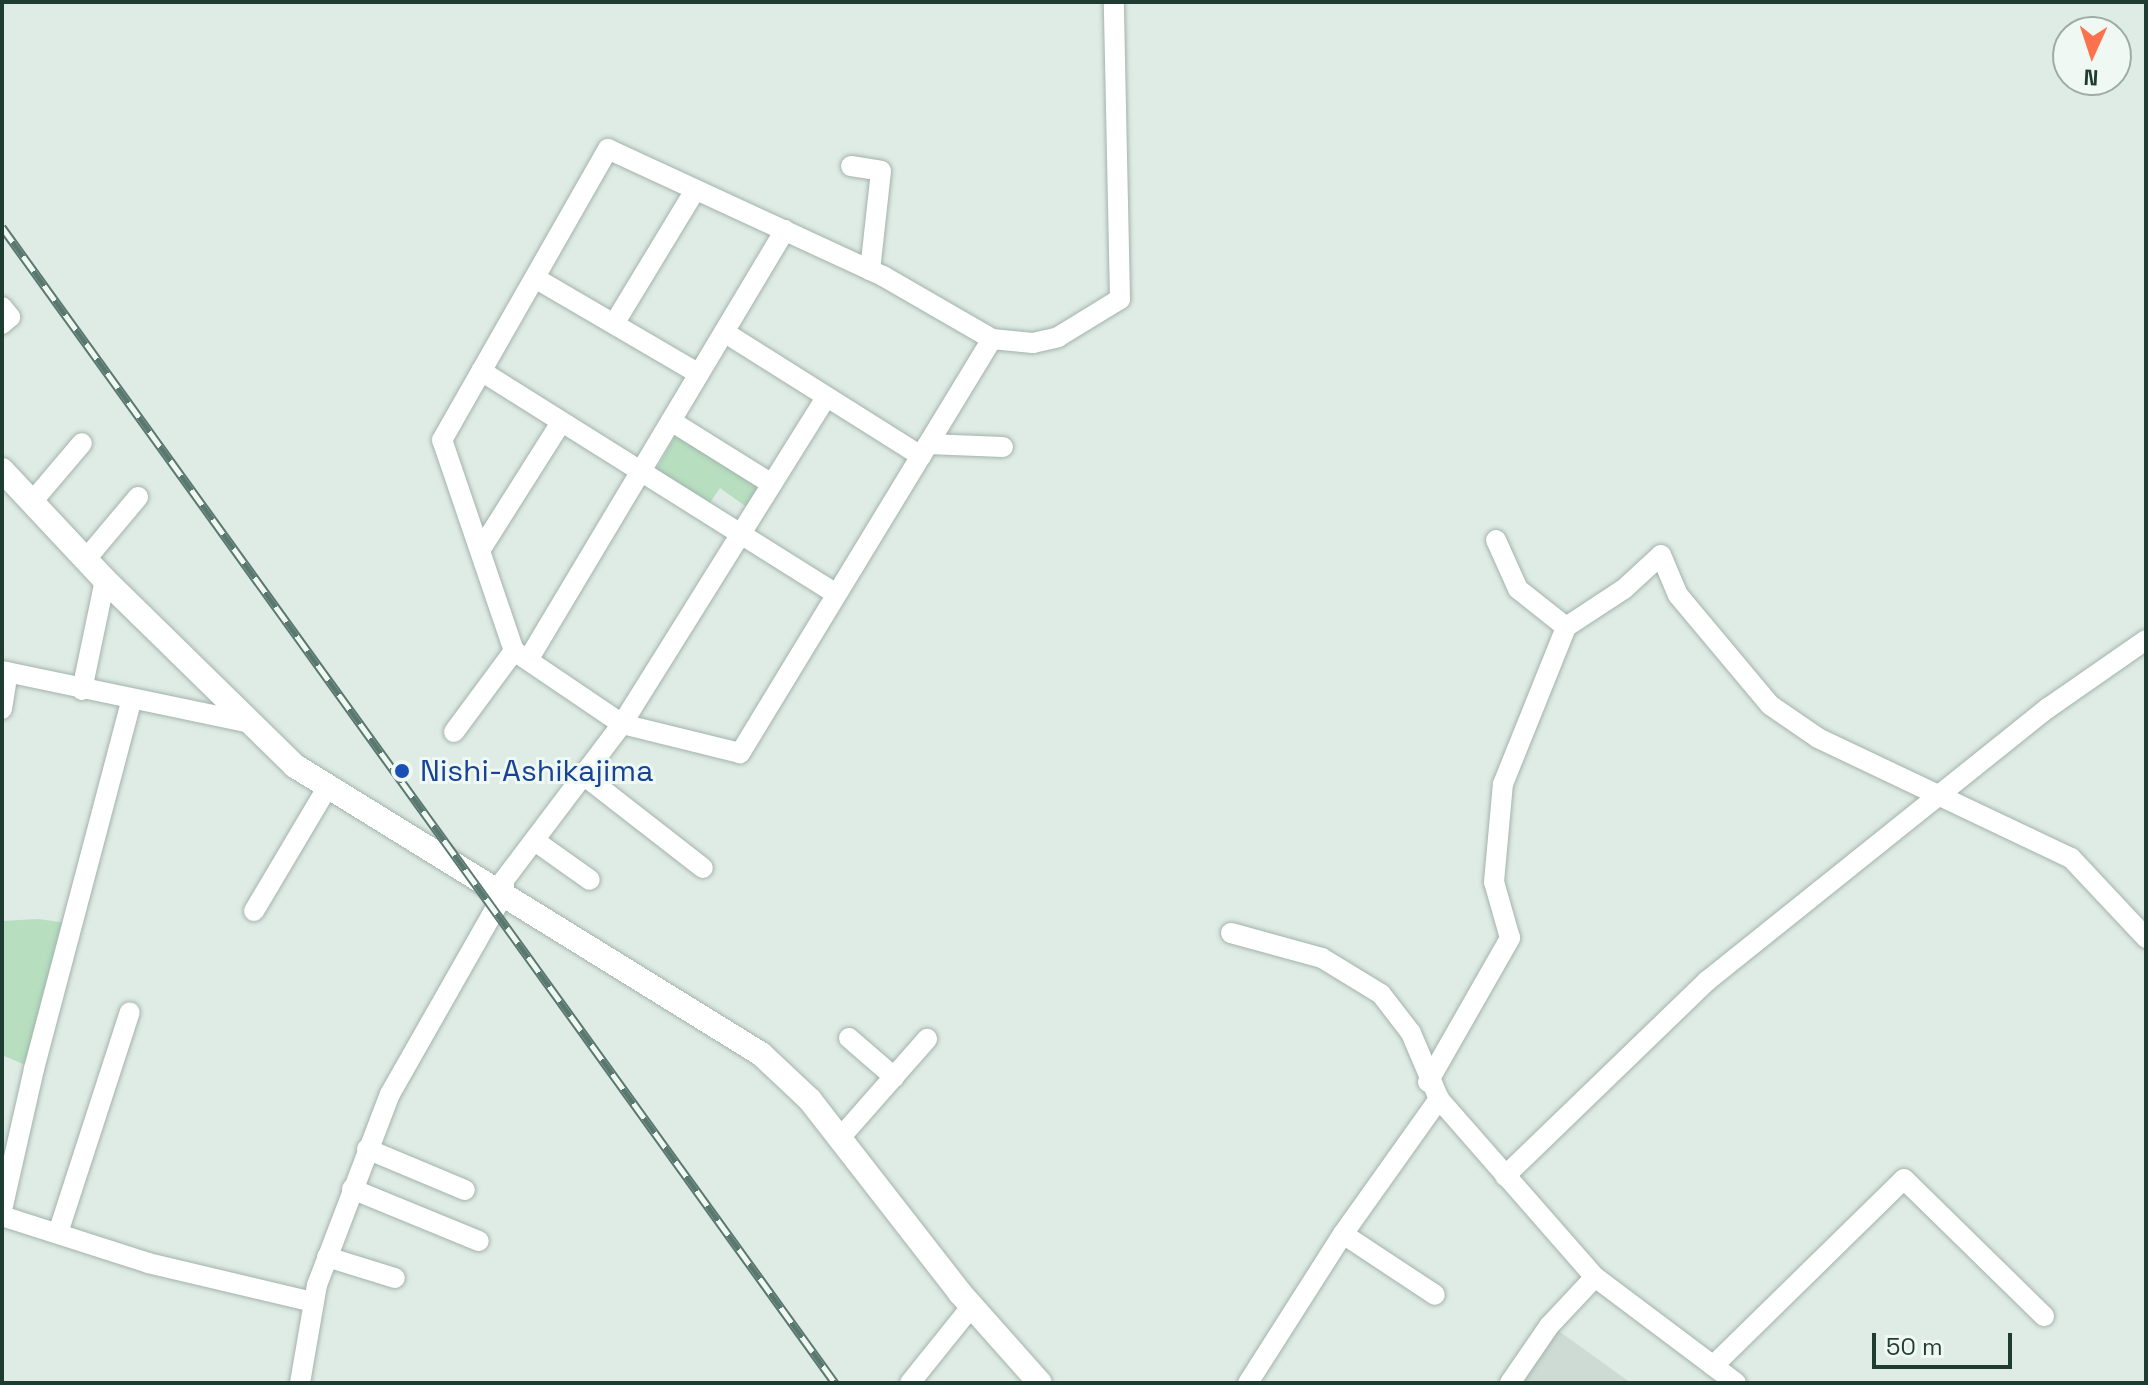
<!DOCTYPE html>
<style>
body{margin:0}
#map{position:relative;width:2148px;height:1385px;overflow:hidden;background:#dfebe5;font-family:"Space Grotesk",sans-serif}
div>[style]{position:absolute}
.built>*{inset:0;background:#cddbd4}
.green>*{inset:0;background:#b6debf}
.roads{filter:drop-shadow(0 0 2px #a2b3ac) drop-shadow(0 0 2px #a2b3ac)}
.minor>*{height:20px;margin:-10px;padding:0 10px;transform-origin:10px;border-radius:10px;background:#fff}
.tertiary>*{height:24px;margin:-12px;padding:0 12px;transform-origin:12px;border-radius:12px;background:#fff}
.rail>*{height:9px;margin-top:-4.5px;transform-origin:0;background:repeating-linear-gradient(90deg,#eff8f3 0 18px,#59786f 0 36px);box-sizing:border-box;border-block:2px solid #59786f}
.dots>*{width:22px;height:22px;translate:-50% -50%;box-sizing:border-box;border:4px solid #eff8f3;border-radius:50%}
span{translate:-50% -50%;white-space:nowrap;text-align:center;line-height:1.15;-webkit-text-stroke:6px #eff8f3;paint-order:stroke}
.transit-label{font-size:30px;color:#164399}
.left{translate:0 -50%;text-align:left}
.frame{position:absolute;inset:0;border:4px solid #1f3c33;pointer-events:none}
.north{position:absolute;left:2052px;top:16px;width:80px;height:80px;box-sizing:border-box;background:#eff8f3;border:2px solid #9cada6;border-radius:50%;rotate:183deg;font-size:22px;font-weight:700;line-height:32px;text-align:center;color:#1f3c33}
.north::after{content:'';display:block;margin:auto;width:28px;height:36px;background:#fb724d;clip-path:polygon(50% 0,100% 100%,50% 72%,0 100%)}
.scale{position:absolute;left:1872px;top:1333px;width:140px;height:36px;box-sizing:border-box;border:4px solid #1f3c33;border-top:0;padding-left:10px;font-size:24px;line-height:28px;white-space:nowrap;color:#1f3c33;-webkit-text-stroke:6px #eff8f3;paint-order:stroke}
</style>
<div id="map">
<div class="built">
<i style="clip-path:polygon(1556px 1329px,1631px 1383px,1518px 1383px)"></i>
</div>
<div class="green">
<i style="clip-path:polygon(685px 436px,761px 485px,748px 508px,720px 488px,707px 507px,656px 470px,674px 438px)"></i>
<i style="clip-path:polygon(38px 919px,67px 923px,30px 1067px,2px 1055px,2px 921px)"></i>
</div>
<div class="roads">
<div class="minor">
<i style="left:851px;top:166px;width:30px;rotate:9deg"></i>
<i style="left:881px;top:171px;width:100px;rotate:96.3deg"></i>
<i style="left:535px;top:278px;width:190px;rotate:30.3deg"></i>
<i style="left:2px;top:307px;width:13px;rotate:51deg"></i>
<i style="left:10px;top:317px;width:11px;rotate:139deg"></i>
<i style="left:614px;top:324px;width:157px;rotate:-58.8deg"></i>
<i style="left:724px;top:332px;width:233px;rotate:32.2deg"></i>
<i style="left:992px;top:339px;width:485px;rotate:121.3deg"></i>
<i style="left:740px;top:753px;width:122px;rotate:-166.2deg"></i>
<i style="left:622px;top:724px;width:130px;rotate:-145.9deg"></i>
<i style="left:514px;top:651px;width:223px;rotate:-108.8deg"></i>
<i style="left:442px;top:440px;width:335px;rotate:-60.3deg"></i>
<i style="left:608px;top:149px;width:303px;rotate:24.8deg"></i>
<i style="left:883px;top:276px;width:126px;rotate:30deg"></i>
<i style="left:992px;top:339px;width:41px;rotate:5.6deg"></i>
<i style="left:1033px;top:343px;width:26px;rotate:-13deg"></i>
<i style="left:1058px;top:337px;width:73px;rotate:-31.5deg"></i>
<i style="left:1120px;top:299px;width:297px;rotate:-91.2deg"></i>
<i style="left:481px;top:371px;width:419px;rotate:32.1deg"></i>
<i style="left:671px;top:421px;width:119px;rotate:32deg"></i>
<i style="left:928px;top:444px;width:75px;rotate:2.3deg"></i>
<i style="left:32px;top:502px;width:77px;rotate:-49.7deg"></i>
<i style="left:1496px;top:540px;width:54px;rotate:65.8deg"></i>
<i style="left:1518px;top:589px;width:61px;rotate:38.4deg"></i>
<i style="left:481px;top:549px;width:148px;rotate:-57.7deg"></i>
<i style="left:86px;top:559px;width:81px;rotate:-50deg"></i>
<i style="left:528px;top:660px;width:501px;rotate:-59.13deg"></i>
<i style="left:2px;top:671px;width:250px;rotate:11.8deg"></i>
<i style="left:82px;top:690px;width:112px;rotate:-78.2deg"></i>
<i style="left:2px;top:709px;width:37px;rotate:-81deg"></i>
<i style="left:454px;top:732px;width:101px;rotate:-53.5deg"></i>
<i style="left:586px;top:777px;width:148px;rotate:37.9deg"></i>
<i style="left:535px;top:841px;width:67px;rotate:35.3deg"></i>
<i style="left:254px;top:911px;width:143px;rotate:-59.3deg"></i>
<i style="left:1231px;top:933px;width:94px;rotate:15.4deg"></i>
<i style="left:1322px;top:958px;width:69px;rotate:31.4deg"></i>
<i style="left:1381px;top:994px;width:49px;rotate:52.4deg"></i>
<i style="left:1411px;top:1033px;width:72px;rotate:67deg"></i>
<i style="left:1439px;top:1099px;width:237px;rotate:48.8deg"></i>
<i style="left:1595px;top:1277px;width:176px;rotate:36.9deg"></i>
<i style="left:849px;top:1038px;width:60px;rotate:40.9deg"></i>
<i style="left:1428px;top:1082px;width:166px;rotate:-60.3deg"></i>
<i style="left:1510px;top:938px;width:58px;rotate:-105.9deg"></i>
<i style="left:1494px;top:882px;width:98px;rotate:-84.8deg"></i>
<i style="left:1503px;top:784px;width:169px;rotate:-68.1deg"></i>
<i style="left:1566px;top:627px;width:69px;rotate:-33.2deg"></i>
<i style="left:1624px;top:589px;width:50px;rotate:-42.6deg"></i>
<i style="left:1661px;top:555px;width:43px;rotate:67deg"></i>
<i style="left:1678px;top:595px;width:143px;rotate:50.1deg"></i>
<i style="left:1770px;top:705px;width:58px;rotate:34.5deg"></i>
<i style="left:1818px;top:738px;width:280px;rotate:25.4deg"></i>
<i style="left:2071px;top:858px;width:110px;rotate:46.8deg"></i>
<i style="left:840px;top:1138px;width:132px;rotate:-48.7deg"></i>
<i style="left:367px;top:1149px;width:106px;rotate:22.7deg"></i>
<i style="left:1505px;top:1176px;width:281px;rotate:-44deg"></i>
<i style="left:1707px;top:981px;width:437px;rotate:-38.7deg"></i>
<i style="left:2048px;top:708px;width:119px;rotate:-34.8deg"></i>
<i style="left:352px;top:1189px;width:137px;rotate:22.3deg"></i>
<i style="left:2px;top:1210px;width:145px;rotate:-77.2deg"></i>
<i style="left:34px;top:1069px;width:381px;rotate:-75.2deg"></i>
<i style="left:2px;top:1216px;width:153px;rotate:17.8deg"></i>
<i style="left:148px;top:1263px;width:170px;rotate:13.3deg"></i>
<i style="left:58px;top:1233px;width:232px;rotate:-72deg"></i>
<i style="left:1343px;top:1234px;width:110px;rotate:33.5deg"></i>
<i style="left:327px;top:1257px;width:71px;rotate:17.2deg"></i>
<i style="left:1713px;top:1366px;width:267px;rotate:-44.4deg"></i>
<i style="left:1904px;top:1179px;width:196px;rotate:44.4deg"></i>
<i style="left:300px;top:1383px;width:99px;rotate:-80.2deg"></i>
<i style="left:317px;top:1285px;width:204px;rotate:-69.1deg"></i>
<i style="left:390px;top:1094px;width:231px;rotate:-60.4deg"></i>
<i style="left:504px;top:893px;width:13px;rotate:-90deg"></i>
<i style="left:504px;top:880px;width:196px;rotate:-52.9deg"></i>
<i style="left:622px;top:724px;width:385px;rotate:-58deg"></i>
<i style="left:910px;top:1383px;width:99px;rotate:-51.2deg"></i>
<i style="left:1248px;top:1383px;width:177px;rotate:-57.5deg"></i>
<i style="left:1343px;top:1234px;width:166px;rotate:-54.6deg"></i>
<i style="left:1510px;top:1383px;width:69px;rotate:-55.6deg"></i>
<i style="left:1549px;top:1326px;width:67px;rotate:-46.8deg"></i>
</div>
<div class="tertiary">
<i style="left:2px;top:470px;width:151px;rotate:46.9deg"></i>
<i style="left:105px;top:580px;width:266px;rotate:44.4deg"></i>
<i style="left:295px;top:766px;width:548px;rotate:31.72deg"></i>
<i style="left:761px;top:1054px;width:67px;rotate:43.2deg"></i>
<i style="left:810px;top:1100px;width:244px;rotate:52.1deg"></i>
<i style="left:960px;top:1293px;width:120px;rotate:48.4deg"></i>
</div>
</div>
<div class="rail">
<i style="left:2px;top:227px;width:1425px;rotate:54.22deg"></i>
</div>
<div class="dots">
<i style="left:402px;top:771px;background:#1a4fb4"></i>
</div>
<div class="transit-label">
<span class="left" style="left:420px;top:771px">Nishi-Ashikajima</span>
</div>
<div class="frame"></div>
<div class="north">N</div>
<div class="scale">50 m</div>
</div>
